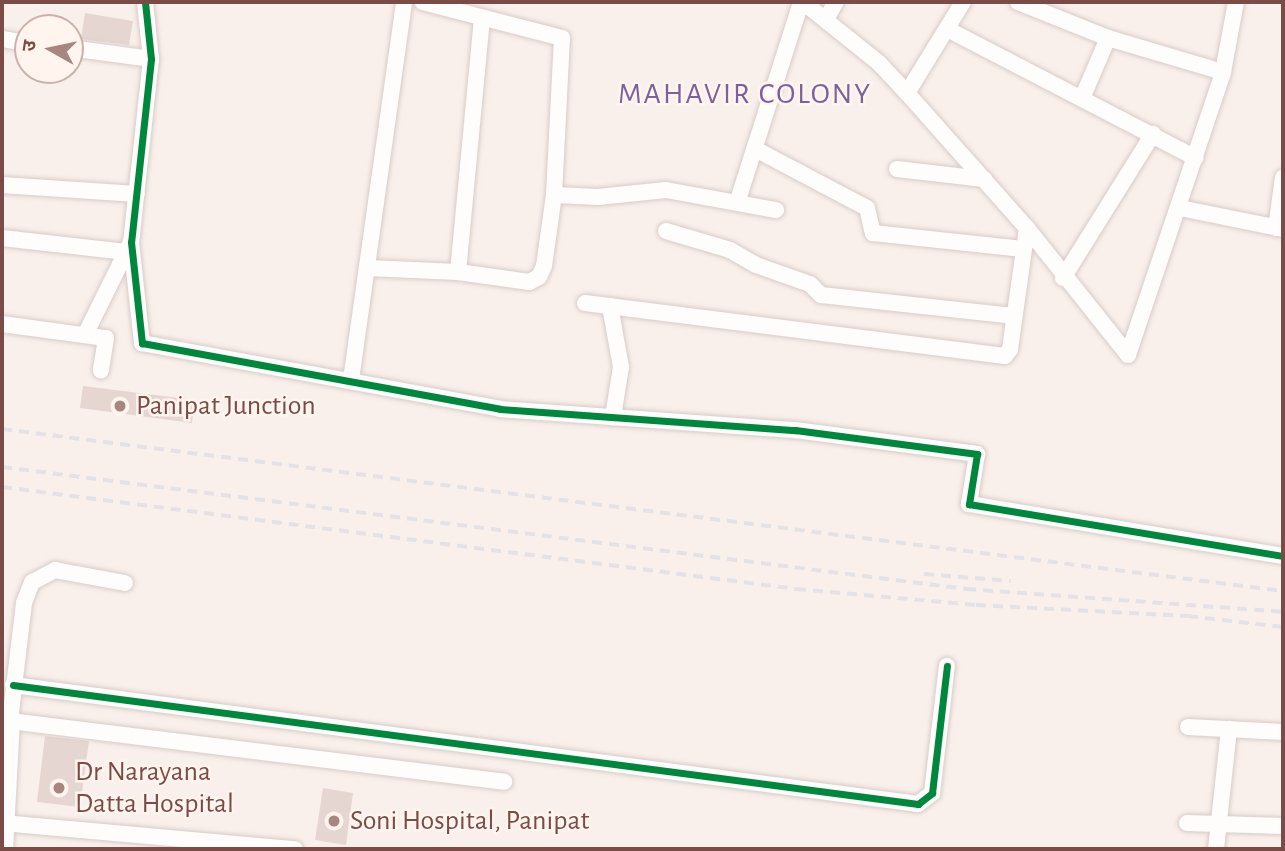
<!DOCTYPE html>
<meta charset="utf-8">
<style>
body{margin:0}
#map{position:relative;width:1285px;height:851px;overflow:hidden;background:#f9f0eb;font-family:"Alegreya Sans","Noto Sans Devanagari",sans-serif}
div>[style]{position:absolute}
.building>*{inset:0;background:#e6d6d2}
.roads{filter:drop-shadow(0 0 2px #d8cbc8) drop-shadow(0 0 2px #d8cbc8)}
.minor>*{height:16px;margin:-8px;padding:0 8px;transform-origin:8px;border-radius:8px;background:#fefdfc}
.tertiary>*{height:19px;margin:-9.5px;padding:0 9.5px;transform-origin:9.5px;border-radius:9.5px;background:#fefdfc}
.rail>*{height:3.5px;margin-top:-1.75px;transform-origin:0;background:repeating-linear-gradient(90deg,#e4e2e5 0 10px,transparent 0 17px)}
.cycleway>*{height:7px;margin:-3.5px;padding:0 3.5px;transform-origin:3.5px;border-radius:3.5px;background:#00873e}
.dots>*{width:19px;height:19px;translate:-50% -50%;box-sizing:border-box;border:4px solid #fff4ee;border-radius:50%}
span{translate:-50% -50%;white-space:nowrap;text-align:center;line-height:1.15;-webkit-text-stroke:5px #fff4ee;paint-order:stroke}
.poi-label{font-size:28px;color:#7b4c47}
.left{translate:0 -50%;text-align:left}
.neighbourhood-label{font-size:30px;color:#7b629f;letter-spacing:2px}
.frame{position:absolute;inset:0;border:4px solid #7b4c47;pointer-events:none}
.north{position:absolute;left:14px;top:14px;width:70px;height:70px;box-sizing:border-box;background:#fff4ee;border:2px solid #cab1ab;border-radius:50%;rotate:279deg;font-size:19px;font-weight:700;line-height:28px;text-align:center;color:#7b4c47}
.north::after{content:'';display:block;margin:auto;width:24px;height:32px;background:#a78580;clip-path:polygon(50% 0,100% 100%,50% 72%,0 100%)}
</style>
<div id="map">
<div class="building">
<i style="clip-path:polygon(85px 13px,133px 21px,129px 45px,81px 39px)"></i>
<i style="clip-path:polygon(83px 386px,195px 400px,192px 423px,80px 408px)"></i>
<i style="clip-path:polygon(45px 736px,89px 741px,80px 807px,37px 802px)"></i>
<i style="clip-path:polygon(323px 788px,353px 793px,346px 845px,315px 840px)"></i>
</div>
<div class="roads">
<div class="minor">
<i style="left:145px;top:2px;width:57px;rotate:84deg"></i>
<i style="left:151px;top:59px;width:184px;rotate:96.2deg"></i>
<i style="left:131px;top:242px;width:102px;rotate:83.8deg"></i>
<i style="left:142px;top:343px;width:364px;rotate:10.4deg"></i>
<i style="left:500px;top:409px;width:296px;rotate:4.1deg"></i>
<i style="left:795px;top:430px;width:184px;rotate:7.5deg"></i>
<i style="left:977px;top:454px;width:51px;rotate:99.1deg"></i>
<i style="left:969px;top:504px;width:318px;rotate:9.4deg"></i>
<i style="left:803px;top:2px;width:97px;rotate:38.8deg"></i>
<i style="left:879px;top:63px;width:41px;rotate:47deg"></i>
<i style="left:907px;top:93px;width:181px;rotate:48.4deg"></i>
<i style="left:1027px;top:228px;width:162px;rotate:51.5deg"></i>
<i style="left:1128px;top:355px;width:299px;rotate:-71.4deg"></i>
<i style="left:1223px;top:72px;width:71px;rotate:-79.5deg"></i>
<i style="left:1018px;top:2px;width:97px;rotate:21.8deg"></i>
<i style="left:1108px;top:38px;width:120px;rotate:16.5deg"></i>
<i style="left:826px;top:19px;width:20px;rotate:-60deg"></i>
<i style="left:947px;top:29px;width:280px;rotate:27.4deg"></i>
<i style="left:2px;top:39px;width:26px;rotate:9deg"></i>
<i style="left:70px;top:48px;width:82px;rotate:7.7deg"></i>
<i style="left:907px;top:93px;width:107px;rotate:-58.4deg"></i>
<i style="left:1083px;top:96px;width:63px;rotate:-66.7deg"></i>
<i style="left:757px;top:150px;width:124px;rotate:27.8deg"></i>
<i style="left:867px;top:208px;width:26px;rotate:77deg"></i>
<i style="left:873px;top:233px;width:151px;rotate:6.1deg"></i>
<i style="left:897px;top:169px;width:88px;rotate:6.6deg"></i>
<i style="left:2px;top:185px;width:135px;rotate:3.8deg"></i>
<i style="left:554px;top:195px;width:44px;rotate:2.6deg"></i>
<i style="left:598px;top:197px;width:68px;rotate:-5.9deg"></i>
<i style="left:666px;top:190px;width:112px;rotate:10.3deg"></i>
<i style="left:737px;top:203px;width:211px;rotate:-72.3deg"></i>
<i style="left:1180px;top:208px;width:105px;rotate:11.5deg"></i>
<i style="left:1276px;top:228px;width:51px;rotate:-82.2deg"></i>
<i style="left:666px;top:231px;width:67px;rotate:16.5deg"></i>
<i style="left:730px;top:250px;width:30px;rotate:30deg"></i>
<i style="left:756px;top:265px;width:57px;rotate:19.4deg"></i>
<i style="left:810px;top:284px;width:16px;rotate:45deg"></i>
<i style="left:821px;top:295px;width:193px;rotate:6.2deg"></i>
<i style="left:2px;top:238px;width:125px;rotate:6.4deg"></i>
<i style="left:368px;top:268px;width:90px;rotate:2.5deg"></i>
<i style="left:458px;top:272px;width:72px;rotate:8deg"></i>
<i style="left:529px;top:282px;width:11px;rotate:-27deg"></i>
<i style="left:539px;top:277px;width:12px;rotate:-66deg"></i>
<i style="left:544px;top:266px;width:72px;rotate:-82deg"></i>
<i style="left:554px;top:195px;width:157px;rotate:-87.1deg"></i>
<i style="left:562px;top:38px;width:144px;rotate:-165.5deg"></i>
<i style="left:458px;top:272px;width:253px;rotate:-84.6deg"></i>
<i style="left:1063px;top:278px;width:170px;rotate:-58deg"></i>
<i style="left:585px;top:303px;width:423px;rotate:7.2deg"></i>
<i style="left:1005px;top:356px;width:9px;rotate:-54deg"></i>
<i style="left:1010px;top:349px;width:122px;rotate:-82deg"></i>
<i style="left:610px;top:306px;width:62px;rotate:79.8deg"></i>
<i style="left:621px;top:367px;width:51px;rotate:99.1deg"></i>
<i style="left:2px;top:324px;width:105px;rotate:7.7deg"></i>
<i style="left:106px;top:338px;width:33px;rotate:99deg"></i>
<i style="left:85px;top:335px;width:102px;rotate:-63.7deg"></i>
<i style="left:351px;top:380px;width:382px;rotate:-82deg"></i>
<i style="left:125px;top:583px;width:71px;rotate:-169.5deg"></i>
<i style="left:55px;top:570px;width:26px;rotate:152deg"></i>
<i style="left:32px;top:582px;width:22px;rotate:111deg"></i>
<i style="left:24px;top:603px;width:119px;rotate:96.8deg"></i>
<i style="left:10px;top:721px;width:498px;rotate:7deg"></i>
<i style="left:13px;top:685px;width:913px;rotate:7.49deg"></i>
<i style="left:918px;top:804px;width:18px;rotate:-38deg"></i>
<i style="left:932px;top:793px;width:128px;rotate:-83.3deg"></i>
<i style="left:1188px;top:727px;width:95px;rotate:3deg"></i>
<i style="left:2px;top:823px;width:294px;rotate:5.1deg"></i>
<i style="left:1187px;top:823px;width:96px;rotate:1.8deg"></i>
<i style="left:1216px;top:849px;width:121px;rotate:-83.8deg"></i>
</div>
<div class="tertiary">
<i style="left:3px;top:849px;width:128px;rotate:-86.9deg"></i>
</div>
</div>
<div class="rail">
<i style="left:2px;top:429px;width:1291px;rotate:7.21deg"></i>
<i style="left:2px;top:467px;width:972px;rotate:7.21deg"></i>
<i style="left:966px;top:589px;width:318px;rotate:4.1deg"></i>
<i style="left:2px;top:487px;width:801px;rotate:7.32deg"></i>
<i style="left:796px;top:589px;width:181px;rotate:5.1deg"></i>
<i style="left:976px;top:605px;width:212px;rotate:3deg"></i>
<i style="left:1188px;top:616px;width:96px;rotate:6.6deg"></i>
<i style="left:924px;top:574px;width:87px;rotate:4.6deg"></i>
</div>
<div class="cycleway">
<i style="left:145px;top:2px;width:57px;rotate:84deg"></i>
<i style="left:151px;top:59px;width:184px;rotate:96.2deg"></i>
<i style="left:131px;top:242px;width:102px;rotate:83.8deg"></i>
<i style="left:142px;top:343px;width:364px;rotate:10.4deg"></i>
<i style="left:500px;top:409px;width:296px;rotate:4.1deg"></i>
<i style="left:795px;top:430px;width:184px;rotate:7.5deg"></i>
<i style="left:977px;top:454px;width:51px;rotate:99.1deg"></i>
<i style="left:969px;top:504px;width:318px;rotate:9.4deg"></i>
<i style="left:13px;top:685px;width:913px;rotate:7.49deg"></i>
<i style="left:918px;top:804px;width:18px;rotate:-38deg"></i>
<i style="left:932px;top:793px;width:128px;rotate:-83.3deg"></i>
</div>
<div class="dots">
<i style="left:120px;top:406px;background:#a78580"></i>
<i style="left:59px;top:788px;background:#a78580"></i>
<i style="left:334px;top:821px;background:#a78580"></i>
</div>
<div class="poi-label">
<span class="left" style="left:136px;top:406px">Panipat Junction</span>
<span class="left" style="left:75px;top:788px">Dr Narayana<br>Datta Hospital</span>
<span class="left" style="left:350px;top:821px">Soni Hospital, Panipat</span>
</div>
<div class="neighbourhood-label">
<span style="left:745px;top:94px">MAHAVIR COLONY</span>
</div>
<div class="frame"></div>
<div class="north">उ</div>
</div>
